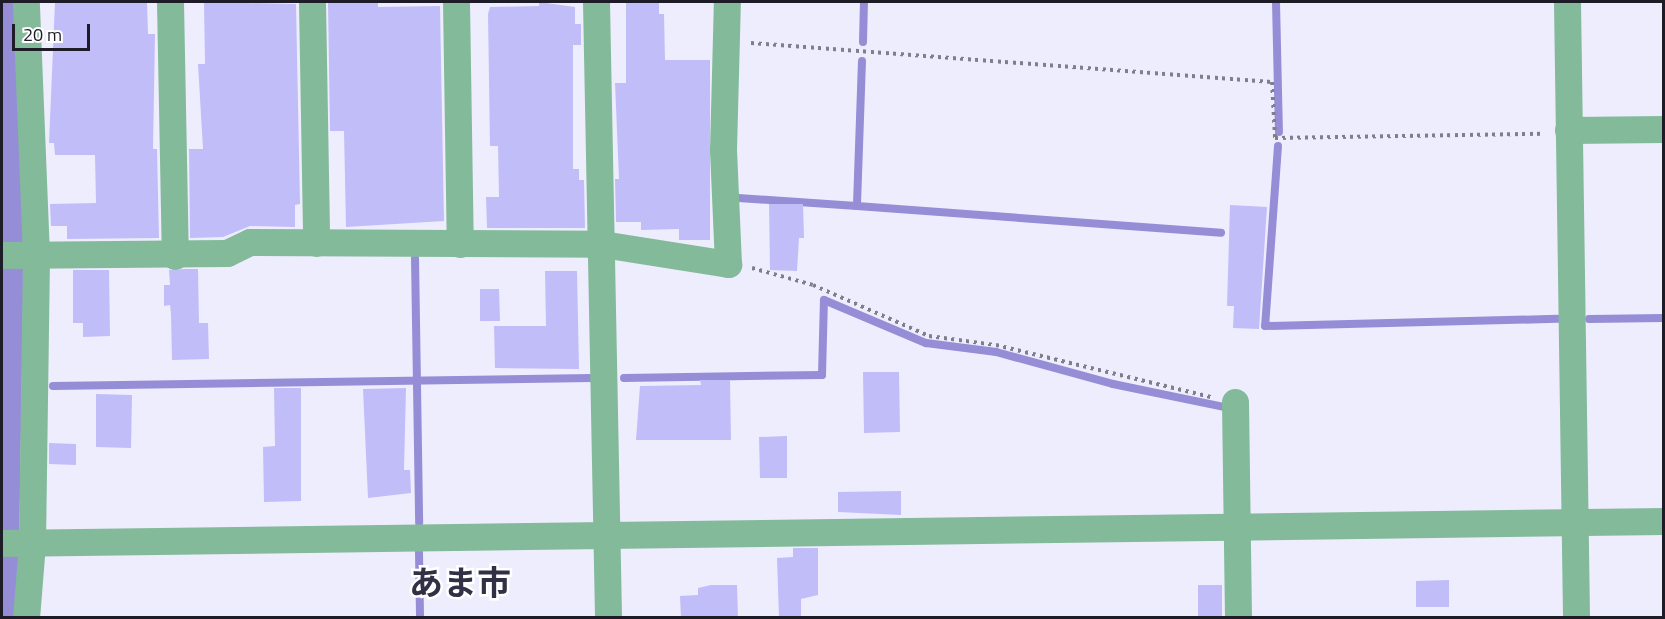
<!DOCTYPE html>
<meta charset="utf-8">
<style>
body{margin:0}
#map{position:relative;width:1665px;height:619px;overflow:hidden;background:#eeedfe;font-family:"Titillium Web","Noto Sans JP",sans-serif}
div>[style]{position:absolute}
.water>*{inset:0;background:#958ed7}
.stream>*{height:8px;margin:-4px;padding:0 4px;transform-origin:4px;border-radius:4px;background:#958ed7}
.building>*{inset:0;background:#c1bdf9}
.path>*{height:4px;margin-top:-2px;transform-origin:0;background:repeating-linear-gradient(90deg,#7f7e8c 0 3px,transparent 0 7.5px)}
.minor>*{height:27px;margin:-13.5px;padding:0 13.5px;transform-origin:13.5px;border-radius:13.5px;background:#83ba9a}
span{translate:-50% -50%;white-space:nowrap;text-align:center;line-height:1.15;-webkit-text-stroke:5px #fff;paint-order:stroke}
.town-label{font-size:34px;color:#313045;font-weight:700}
.frame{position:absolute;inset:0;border:3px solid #1e1d27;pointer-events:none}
.scale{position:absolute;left:12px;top:24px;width:78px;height:27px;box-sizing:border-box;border:3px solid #1e1d27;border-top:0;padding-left:8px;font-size:18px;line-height:21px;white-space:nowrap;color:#1e1d27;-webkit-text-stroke:4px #fff;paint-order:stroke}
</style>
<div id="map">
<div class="water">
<i style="clip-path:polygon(2px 2px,19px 2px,24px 244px,18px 618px,2px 617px)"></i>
</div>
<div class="stream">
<i style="left:1276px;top:2px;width:130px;rotate:88.7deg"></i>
<i style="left:863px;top:42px;width:40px;rotate:-88.6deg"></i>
<i style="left:862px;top:61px;width:145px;rotate:92deg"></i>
<i style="left:857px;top:206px;width:365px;rotate:4.2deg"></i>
<i style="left:1278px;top:146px;width:180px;rotate:94.1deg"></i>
<i style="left:1265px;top:326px;width:292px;rotate:-1.4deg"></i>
<i style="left:738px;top:198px;width:119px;rotate:3.8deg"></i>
<i style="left:415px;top:258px;width:265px;rotate:89.1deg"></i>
<i style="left:1589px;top:319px;width:75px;rotate:-0.8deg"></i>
<i style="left:624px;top:378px;width:198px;rotate:-0.9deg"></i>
<i style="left:822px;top:375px;width:75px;rotate:-88.5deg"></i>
<i style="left:824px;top:300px;width:111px;rotate:22.9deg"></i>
<i style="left:926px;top:343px;width:71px;rotate:7.3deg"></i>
<i style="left:996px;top:352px;width:121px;rotate:15.3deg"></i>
<i style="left:1113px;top:384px;width:113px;rotate:11.7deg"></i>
<i style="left:53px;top:386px;width:539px;rotate:-0.85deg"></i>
<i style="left:419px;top:552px;width:66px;rotate:89.1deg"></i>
</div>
<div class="building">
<i style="clip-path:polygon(55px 2px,147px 2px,148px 34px,155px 34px,153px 149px,157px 149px,159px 238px,67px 239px,67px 226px,51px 226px,50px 204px,96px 203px,95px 155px,55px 155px,54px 143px,49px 143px)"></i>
<i style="clip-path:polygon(204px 2px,296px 4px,300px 204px,295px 205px,295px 227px,250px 226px,223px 237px,190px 238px,189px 149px,203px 149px,198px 64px,205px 64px)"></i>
<i style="clip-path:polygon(378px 2px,378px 7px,440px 6px,444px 221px,346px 227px,344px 131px,330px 131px,328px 3px)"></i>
<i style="clip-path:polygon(539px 2px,575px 7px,575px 24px,581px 24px,581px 45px,573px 45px,573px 169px,579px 169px,579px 180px,584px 180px,585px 228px,487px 228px,486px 197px,499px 197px,498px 146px,490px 146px,488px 14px,490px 7px,539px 6px)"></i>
<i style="clip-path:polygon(626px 2px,659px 2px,659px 14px,664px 14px,665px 60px,710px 60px,710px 240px,679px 240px,679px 229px,641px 230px,641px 222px,616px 222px,615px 179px,619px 179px,615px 83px,626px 83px)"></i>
<i style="clip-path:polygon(769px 204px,803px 204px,804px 238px,799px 238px,797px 271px,770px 270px)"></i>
<i style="clip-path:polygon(1230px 205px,1267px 207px,1259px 329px,1233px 328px,1234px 306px,1227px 306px)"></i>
<i style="clip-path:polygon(184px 269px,198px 269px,199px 323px,208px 323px,209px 359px,172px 360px,171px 314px,170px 305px,164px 306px,164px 285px,170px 285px,169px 270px)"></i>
<i style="clip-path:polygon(73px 270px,109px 270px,110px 336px,83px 337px,83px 323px,73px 323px)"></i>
<i style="clip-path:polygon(545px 271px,577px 271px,579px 369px,495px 368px,494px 326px,546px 326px)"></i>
<i style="clip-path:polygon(480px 289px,499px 289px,500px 321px,480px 321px)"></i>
<i style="clip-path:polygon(863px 372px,899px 372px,900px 432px,864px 433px)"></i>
<i style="clip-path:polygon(700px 380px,730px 380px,731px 440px,636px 440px,640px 386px,701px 385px)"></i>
<i style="clip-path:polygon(274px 388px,301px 388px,301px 501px,264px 502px,263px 447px,275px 446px)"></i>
<i style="clip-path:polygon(406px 388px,404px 470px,410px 470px,411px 493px,368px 498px,363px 389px)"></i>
<i style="clip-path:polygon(96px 394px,132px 395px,131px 448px,96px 447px)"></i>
<i style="clip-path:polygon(787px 436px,787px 478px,760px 478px,759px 437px)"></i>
<i style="clip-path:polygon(49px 443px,76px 444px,76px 465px,49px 464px)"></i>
<i style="clip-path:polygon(901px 491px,901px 515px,838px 512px,838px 492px)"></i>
<i style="clip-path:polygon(793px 548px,818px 548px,818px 595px,801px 599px,801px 618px,779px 618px,777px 558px,793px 557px)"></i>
<i style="clip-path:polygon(1449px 580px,1449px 607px,1416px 607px,1416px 581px)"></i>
<i style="clip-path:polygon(711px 585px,737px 585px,738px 618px,681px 618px,680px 596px,698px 595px,698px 588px)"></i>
<i style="clip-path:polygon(1198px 585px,1222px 585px,1222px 618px,1198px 618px)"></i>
</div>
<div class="path">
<i style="left:751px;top:43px;width:522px;rotate:4.28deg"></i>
<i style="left:1272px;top:82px;width:56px;rotate:86.9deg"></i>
<i style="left:1275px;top:138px;width:269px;rotate:-0.9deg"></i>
<i style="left:752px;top:268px;width:63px;rotate:15.6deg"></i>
<i style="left:813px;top:285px;width:127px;rotate:23.7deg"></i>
<i style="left:929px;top:336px;width:68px;rotate:7.7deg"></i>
<i style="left:996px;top:345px;width:221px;rotate:13.6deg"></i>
</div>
<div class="minor">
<i style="left:170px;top:2px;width:254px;rotate:88.9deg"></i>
<i style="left:312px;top:2px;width:241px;rotate:89deg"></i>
<i style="left:456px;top:2px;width:242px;rotate:89.1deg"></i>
<i style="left:596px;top:2px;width:616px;rotate:88.88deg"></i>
<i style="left:1567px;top:2px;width:616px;rotate:89.16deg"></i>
<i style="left:1568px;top:130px;width:96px;rotate:-0.6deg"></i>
<i style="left:2px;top:255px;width:225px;rotate:-0.5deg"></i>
<i style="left:227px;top:253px;width:25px;rotate:-26deg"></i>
<i style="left:250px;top:242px;width:352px;rotate:0.3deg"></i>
<i style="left:602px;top:244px;width:128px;rotate:9deg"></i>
<i style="left:728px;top:264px;width:114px;rotate:-92.5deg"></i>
<i style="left:723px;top:150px;width:148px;rotate:-88.5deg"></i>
<i style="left:1235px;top:402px;width:216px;rotate:89.2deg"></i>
<i style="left:2px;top:543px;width:1662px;rotate:-0.76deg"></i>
<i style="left:26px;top:618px;width:75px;rotate:-85.4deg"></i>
<i style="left:32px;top:543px;width:288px;rotate:-89.2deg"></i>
<i style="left:36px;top:255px;width:253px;rotate:-92.3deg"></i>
</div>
<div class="town-label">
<span style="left:460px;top:583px">あま市</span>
</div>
<div class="frame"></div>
<div class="scale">20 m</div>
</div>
